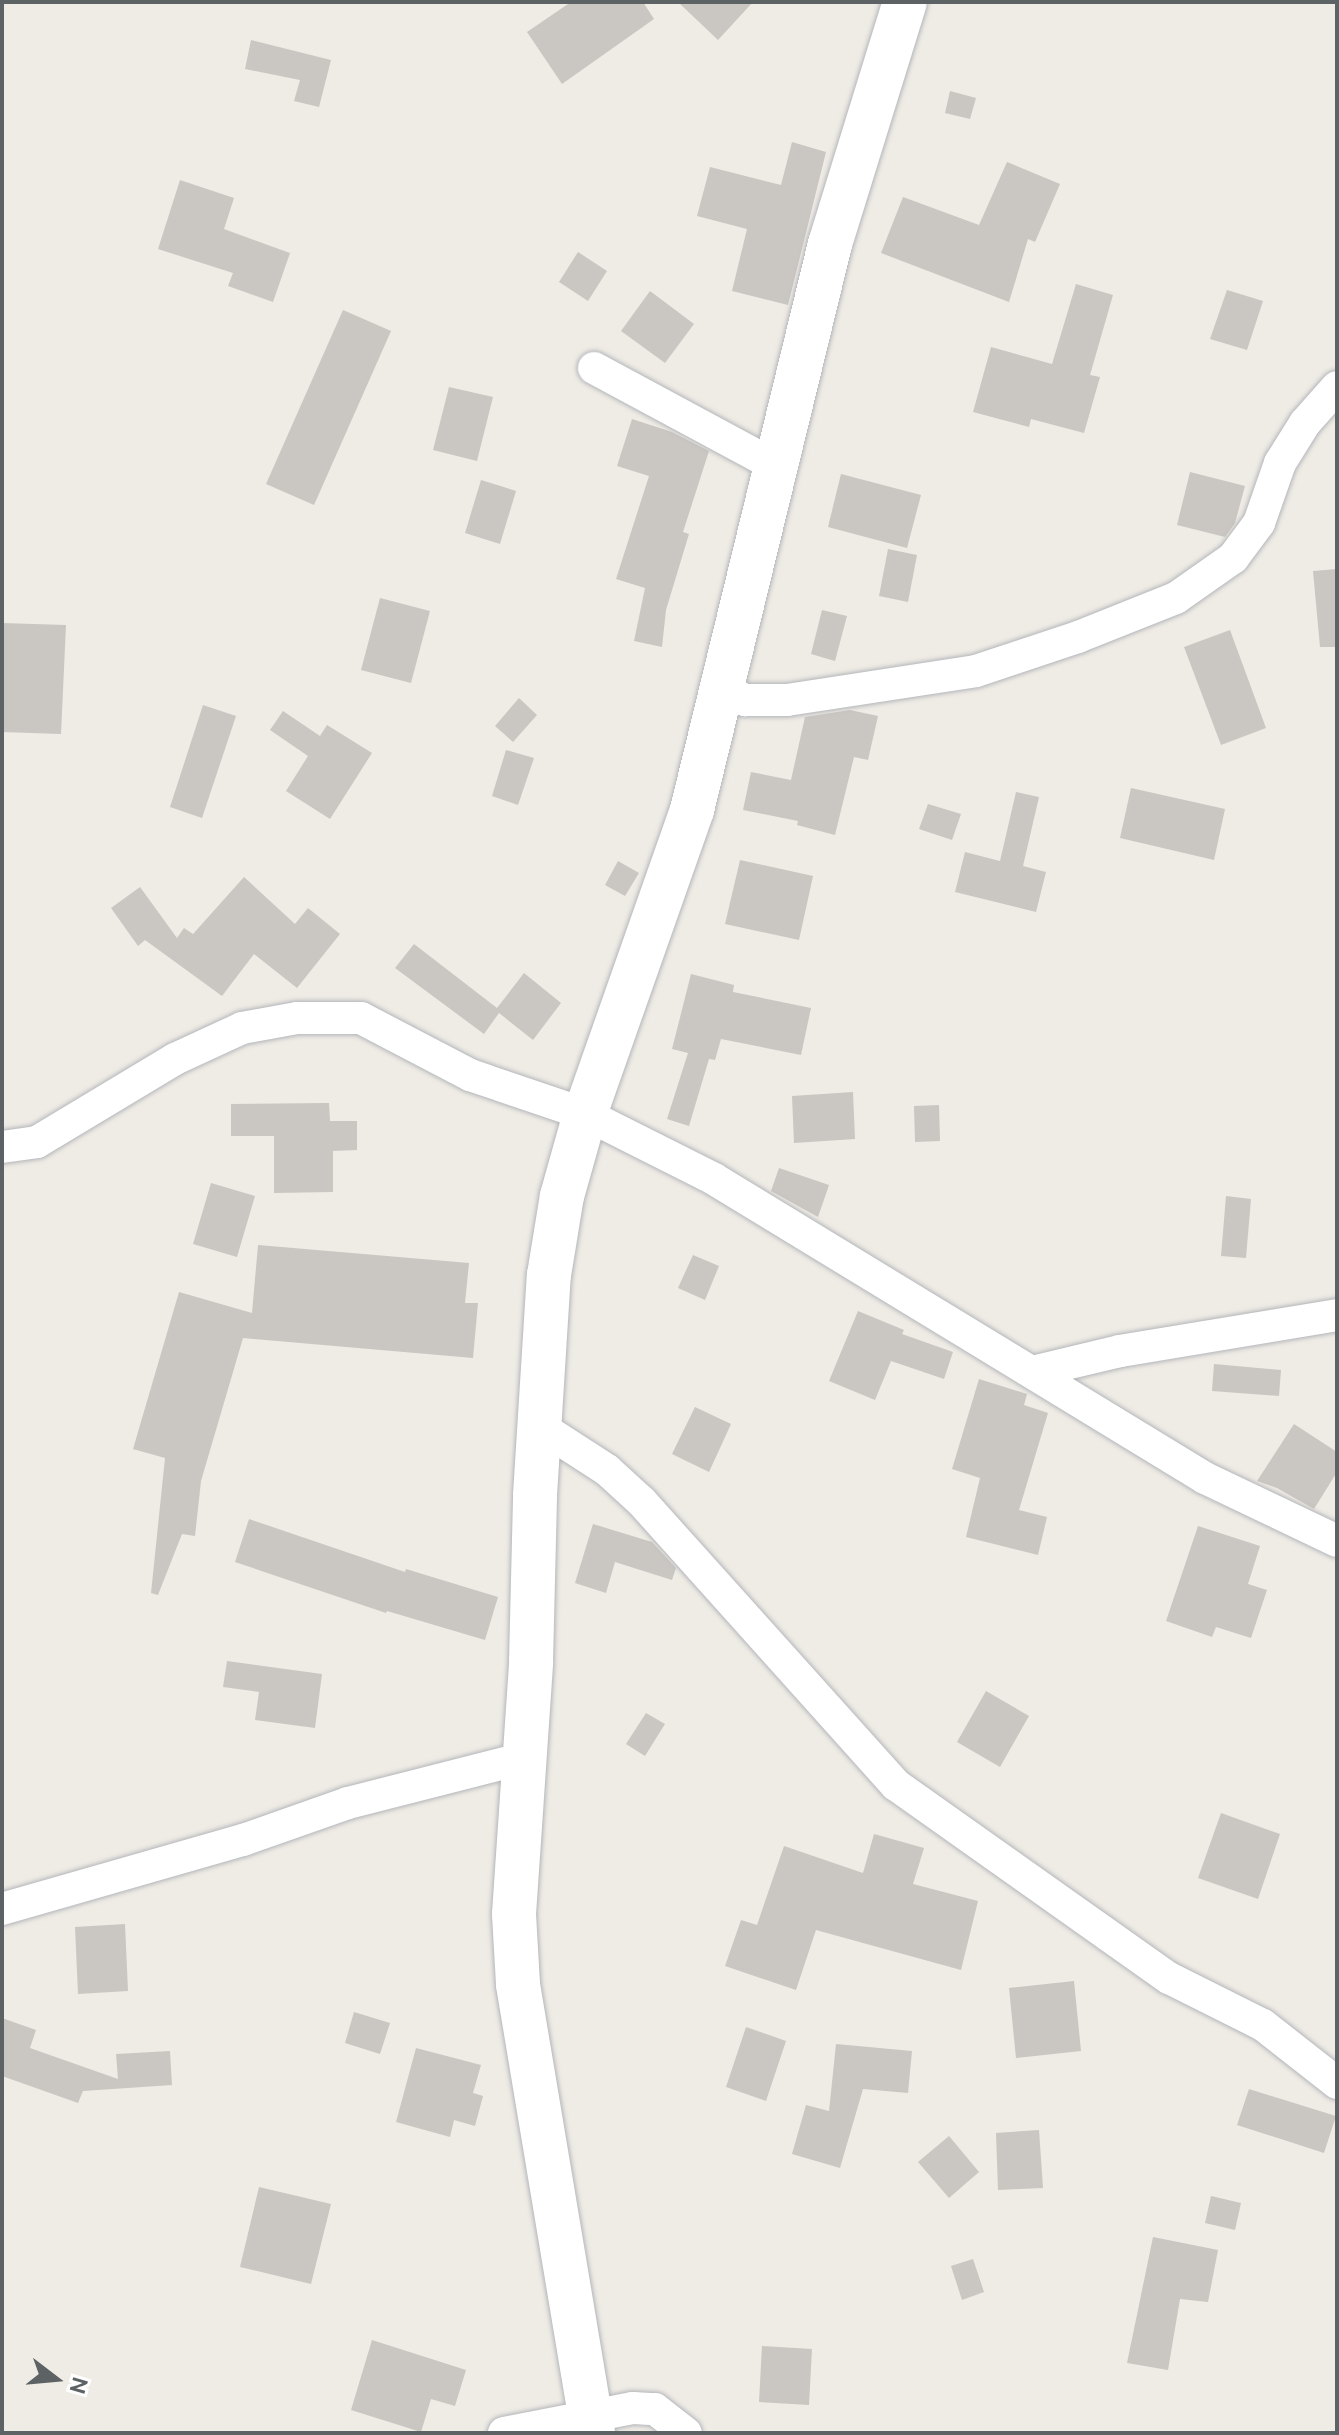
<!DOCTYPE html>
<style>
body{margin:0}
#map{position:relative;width:1339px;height:2435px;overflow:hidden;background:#efebe5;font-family:Ubuntu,sans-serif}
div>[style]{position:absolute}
.building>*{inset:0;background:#cac6c2}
.roads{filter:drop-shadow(0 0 2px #b3b6ba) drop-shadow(0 0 2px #b3b6ba)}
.street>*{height:32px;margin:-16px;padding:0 16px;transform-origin:16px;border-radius:16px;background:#fff}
.secondary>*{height:44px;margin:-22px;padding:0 22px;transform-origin:22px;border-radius:22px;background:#fff}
span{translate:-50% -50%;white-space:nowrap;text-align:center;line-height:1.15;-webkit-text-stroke:7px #fff;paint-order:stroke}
.frame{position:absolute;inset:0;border:4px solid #5d6265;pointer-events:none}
.north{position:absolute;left:16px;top:2339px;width:80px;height:80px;-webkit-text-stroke:6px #fff;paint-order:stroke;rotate:106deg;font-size:22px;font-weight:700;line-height:32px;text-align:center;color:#5d6265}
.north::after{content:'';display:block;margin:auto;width:28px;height:36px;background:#5d6265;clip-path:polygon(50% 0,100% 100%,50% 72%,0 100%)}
</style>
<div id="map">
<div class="building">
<i style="clip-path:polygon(571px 2px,643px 2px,654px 19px,562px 84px,527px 32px)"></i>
<i style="clip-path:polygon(678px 2px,753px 2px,718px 40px)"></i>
<i style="clip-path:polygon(251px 40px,331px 60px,319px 107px,294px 101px,300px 80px,245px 69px)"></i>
<i style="clip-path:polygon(950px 91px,976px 98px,970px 119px,945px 113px)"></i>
<i style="clip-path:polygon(792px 142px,826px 152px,788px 305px,732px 291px,747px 229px,697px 216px,710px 167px,781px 185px)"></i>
<i style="clip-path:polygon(1007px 162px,1060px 184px,1035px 242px,1028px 239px,1009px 302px,881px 253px,903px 197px,979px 225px)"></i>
<i style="clip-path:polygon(180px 180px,234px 198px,224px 229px,290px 253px,273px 302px,228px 286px,233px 273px,158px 249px)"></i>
<i style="clip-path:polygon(578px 252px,607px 271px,588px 301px,559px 282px)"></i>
<i style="clip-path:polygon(1076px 284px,1113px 295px,1090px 375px,1100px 377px,1084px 433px,1031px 419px,1029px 427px,973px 412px,991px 347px,1052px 364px)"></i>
<i style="clip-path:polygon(1227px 290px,1263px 301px,1247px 350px,1210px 339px)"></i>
<i style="clip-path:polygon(650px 291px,694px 324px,665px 363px,621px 331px)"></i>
<i style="clip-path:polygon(343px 310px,391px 331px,314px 505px,266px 484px)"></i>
<i style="clip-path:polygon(449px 387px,493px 397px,477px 461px,433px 450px)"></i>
<i style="clip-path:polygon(632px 419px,672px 432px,709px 451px,683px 532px,689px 534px,666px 610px,662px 647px,634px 641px,645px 588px,616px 579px,649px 476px,617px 466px)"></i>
<i style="clip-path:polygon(1190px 472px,1245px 486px,1235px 523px,1225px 537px,1177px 525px)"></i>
<i style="clip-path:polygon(841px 474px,921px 495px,907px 548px,828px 527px)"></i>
<i style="clip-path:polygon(481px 480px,516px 491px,500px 544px,465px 533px)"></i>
<i style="clip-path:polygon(888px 549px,917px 555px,908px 602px,879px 596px)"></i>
<i style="clip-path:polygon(1337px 569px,1337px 647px,1320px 647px,1313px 571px)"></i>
<i style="clip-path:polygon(380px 598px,430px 611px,411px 683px,361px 670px)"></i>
<i style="clip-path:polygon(822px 610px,847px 616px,835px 661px,811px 654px)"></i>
<i style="clip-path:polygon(2px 623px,66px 625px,61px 734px,2px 732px)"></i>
<i style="clip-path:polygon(1230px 630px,1266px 728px,1221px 745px,1184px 647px)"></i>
<i style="clip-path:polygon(519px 698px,537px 715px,513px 742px,495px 726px)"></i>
<i style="clip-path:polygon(203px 705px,236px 716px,202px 818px,170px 807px)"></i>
<i style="clip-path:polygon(850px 710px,878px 716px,868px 760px,854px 757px,835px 835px,797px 825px,798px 821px,743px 810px,751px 772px,791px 780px,805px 717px)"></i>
<i style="clip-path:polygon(283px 711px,320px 736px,327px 725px,372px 753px,330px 819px,286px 791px,308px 756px,270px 730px)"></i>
<i style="clip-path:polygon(506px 750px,534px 758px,518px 805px,492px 796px)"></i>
<i style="clip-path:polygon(1131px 788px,1225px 809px,1214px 860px,1120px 838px)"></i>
<i style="clip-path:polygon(1016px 792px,1039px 797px,1023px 866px,1046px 872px,1036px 912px,955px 892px,965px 852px,1000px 861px)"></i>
<i style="clip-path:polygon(928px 804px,961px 814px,952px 840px,919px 829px)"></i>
<i style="clip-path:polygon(740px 860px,813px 876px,799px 940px,725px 924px)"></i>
<i style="clip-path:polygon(618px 861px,639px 873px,625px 896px,605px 885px)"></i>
<i style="clip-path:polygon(244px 877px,295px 924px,308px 908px,340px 934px,297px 988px,254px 954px,222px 996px,145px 940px,138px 946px,111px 908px,140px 887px,177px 938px,184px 928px,193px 934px)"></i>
<i style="clip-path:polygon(414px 944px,497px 1008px,524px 973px,561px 1003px,533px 1040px,499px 1013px,484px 1034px,395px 968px)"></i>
<i style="clip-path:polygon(691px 974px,734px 985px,733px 992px,811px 1008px,801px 1055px,721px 1039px,715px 1060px,709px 1059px,689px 1126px,667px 1119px,688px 1053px,672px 1049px)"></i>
<i style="clip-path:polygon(853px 1092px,855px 1139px,794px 1143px,792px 1096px)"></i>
<i style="clip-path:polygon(329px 1103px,330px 1121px,357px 1121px,357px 1150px,333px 1151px,333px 1192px,274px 1193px,274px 1136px,231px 1136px,231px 1104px)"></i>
<i style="clip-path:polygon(939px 1105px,940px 1141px,915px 1142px,914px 1106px)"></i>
<i style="clip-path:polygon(779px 1168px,829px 1185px,818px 1217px,771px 1191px)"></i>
<i style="clip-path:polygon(211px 1183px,255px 1196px,237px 1257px,193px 1244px)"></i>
<i style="clip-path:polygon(1226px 1196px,1251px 1199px,1246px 1258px,1221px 1256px)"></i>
<i style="clip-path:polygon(258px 1245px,469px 1263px,465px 1303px,478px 1303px,473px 1358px,243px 1338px,201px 1481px,195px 1536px,182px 1534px,158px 1595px,151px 1593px,165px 1458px,133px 1449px,179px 1292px,252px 1313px)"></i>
<i style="clip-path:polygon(693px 1255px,719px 1266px,705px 1300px,678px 1288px)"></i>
<i style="clip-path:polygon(858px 1311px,904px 1330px,902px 1334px,953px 1352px,944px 1379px,891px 1361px,875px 1400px,829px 1381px)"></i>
<i style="clip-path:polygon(1214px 1364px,1281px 1370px,1279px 1396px,1212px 1391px)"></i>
<i style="clip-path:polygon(979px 1379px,1027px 1394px,1024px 1405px,1048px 1413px,1019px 1510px,1047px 1517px,1038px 1555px,966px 1537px,980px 1478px,952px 1469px)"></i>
<i style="clip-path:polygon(695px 1407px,731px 1424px,709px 1472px,672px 1454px)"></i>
<i style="clip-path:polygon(1294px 1424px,1337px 1452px,1337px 1472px,1314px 1509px,1277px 1488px,1257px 1481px)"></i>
<i style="clip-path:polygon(249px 1519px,405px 1572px,406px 1569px,498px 1597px,485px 1640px,387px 1611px,386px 1613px,235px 1562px)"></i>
<i style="clip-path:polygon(593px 1524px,652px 1542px,676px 1568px,672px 1580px,615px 1562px,606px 1593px,575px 1583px)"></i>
<i style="clip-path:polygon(1198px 1526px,1260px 1546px,1248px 1584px,1267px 1590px,1251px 1638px,1216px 1627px,1212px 1637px,1166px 1621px)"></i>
<i style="clip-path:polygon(227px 1661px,322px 1674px,315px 1728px,255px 1720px,259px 1692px,223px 1687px)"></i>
<i style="clip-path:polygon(986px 1691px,1029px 1716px,1000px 1767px,957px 1742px)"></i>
<i style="clip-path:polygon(646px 1713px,665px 1724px,645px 1756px,626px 1744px)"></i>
<i style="clip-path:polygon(1221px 1813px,1280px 1834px,1258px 1899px,1198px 1878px)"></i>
<i style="clip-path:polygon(874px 1834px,924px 1848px,913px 1884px,978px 1901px,961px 1970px,816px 1930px,796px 1990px,725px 1966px,741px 1920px,757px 1925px,784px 1846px,863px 1873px)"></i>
<i style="clip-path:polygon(125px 1924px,128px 1991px,78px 1994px,75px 1927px)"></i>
<i style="clip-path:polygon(1074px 1981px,1081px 2051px,1016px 2058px,1009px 1988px)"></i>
<i style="clip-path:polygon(354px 2012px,390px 2023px,380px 2054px,345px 2043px)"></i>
<i style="clip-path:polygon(2px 2018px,36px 2030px,30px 2048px,118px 2079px,116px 2054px,170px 2051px,172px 2085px,83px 2091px,78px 2103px,2px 2076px)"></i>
<i style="clip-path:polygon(746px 2027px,786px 2041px,766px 2101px,726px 2087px)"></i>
<i style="clip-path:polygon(836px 2044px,912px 2051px,908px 2093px,863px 2089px,840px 2168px,792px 2154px,806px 2105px,829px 2111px)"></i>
<i style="clip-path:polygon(416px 2048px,481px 2065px,473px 2093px,483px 2096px,475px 2126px,454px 2120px,450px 2137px,396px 2122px)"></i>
<i style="clip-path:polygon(1249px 2089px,1336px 2116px,1324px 2153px,1237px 2125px)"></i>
<i style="clip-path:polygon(1039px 2130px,1043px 2188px,998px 2190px,996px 2133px)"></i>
<i style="clip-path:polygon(949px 2136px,979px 2172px,949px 2198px,918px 2162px)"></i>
<i style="clip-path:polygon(259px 2187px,331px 2204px,311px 2284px,240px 2267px)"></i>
<i style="clip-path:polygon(1211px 2196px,1241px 2203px,1235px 2230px,1205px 2223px)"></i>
<i style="clip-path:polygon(1153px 2237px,1218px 2250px,1208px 2302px,1180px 2299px,1168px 2370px,1127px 2363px)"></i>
<i style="clip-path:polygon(973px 2259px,984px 2292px,962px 2300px,951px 2266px)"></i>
<i style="clip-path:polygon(372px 2340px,466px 2370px,455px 2406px,431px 2399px,421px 2432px,351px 2410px)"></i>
<i style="clip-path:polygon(762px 2346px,812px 2349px,809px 2405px,759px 2402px)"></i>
</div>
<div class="roads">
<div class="street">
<i style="left:594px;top:368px;width:207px;rotate:28.3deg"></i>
<i style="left:723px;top:689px;width:25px;rotate:27deg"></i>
<i style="left:745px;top:700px;width:42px"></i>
<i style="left:787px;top:700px;width:191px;rotate:-8.7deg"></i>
<i style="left:976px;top:671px;width:108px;rotate:-18.4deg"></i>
<i style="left:1078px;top:637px;width:105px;rotate:-21.7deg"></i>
<i style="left:1176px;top:598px;width:70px;rotate:-35.1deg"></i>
<i style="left:1233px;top:558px;width:44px;rotate:-53.4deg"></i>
<i style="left:1259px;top:523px;width:64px;rotate:-70.7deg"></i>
<i style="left:1280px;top:463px;width:47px;rotate:-58deg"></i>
<i style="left:1305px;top:423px;width:48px;rotate:-48.4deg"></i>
<i style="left:2px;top:1147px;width:35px;rotate:-8deg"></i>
<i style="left:37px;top:1142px;width:161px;rotate:-31deg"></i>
<i style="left:175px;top:1059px;width:74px;rotate:-24.8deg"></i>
<i style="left:242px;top:1028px;width:56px;rotate:-10.3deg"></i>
<i style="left:297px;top:1018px;width:64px"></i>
<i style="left:361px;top:1018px;width:123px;rotate:27.6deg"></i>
<i style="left:470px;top:1075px;width:121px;rotate:18.7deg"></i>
<i style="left:585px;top:1114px;width:144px;rotate:26.7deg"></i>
<i style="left:714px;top:1179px;width:575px;rotate:31.34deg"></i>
<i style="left:1205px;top:1478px;width:146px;rotate:25.5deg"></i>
<i style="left:1032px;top:1372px;width:90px;rotate:-13.4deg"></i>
<i style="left:1120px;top:1351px;width:220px;rotate:-9.4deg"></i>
<i style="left:539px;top:1426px;width:81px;rotate:32.9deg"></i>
<i style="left:607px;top:1470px;width:47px;rotate:42.4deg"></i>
<i style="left:642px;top:1502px;width:380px;rotate:48.1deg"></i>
<i style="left:896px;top:1785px;width:334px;rotate:35.3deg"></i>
<i style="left:1169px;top:1978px;width:105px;rotate:26.6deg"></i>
<i style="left:1263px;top:2025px;width:94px;rotate:38.1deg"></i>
<i style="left:2px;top:1909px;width:251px;rotate:-16deg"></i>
<i style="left:243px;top:1840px;width:111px;rotate:-19.4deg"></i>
<i style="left:348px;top:1803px;width:182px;rotate:-14.3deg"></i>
<i style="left:504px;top:2433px;width:131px;rotate:-11deg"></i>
<i style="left:633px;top:2408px;width:22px;rotate:3deg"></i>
<i style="left:655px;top:2409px;width:39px;rotate:38deg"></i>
</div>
<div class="secondary">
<i style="left:593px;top:2433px;width:455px;rotate:-99.5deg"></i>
<i style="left:518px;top:1984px;width:70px;rotate:-93.3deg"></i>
<i style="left:514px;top:1914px;width:253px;rotate:-86.1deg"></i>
<i style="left:531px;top:1662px;width:167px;rotate:-88.6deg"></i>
<i style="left:535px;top:1495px;width:220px;rotate:-86.4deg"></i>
<i style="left:549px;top:1275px;width:80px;rotate:-80.7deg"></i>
<i style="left:562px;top:1196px;width:85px;rotate:-74.3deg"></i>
<i style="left:585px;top:1114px;width:322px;rotate:-70.6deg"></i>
<i style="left:692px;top:810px;width:583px;rotate:-76.3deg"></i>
<i style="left:830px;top:244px;width:253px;rotate:-72.8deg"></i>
</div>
</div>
<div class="frame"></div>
<div class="north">N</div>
</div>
